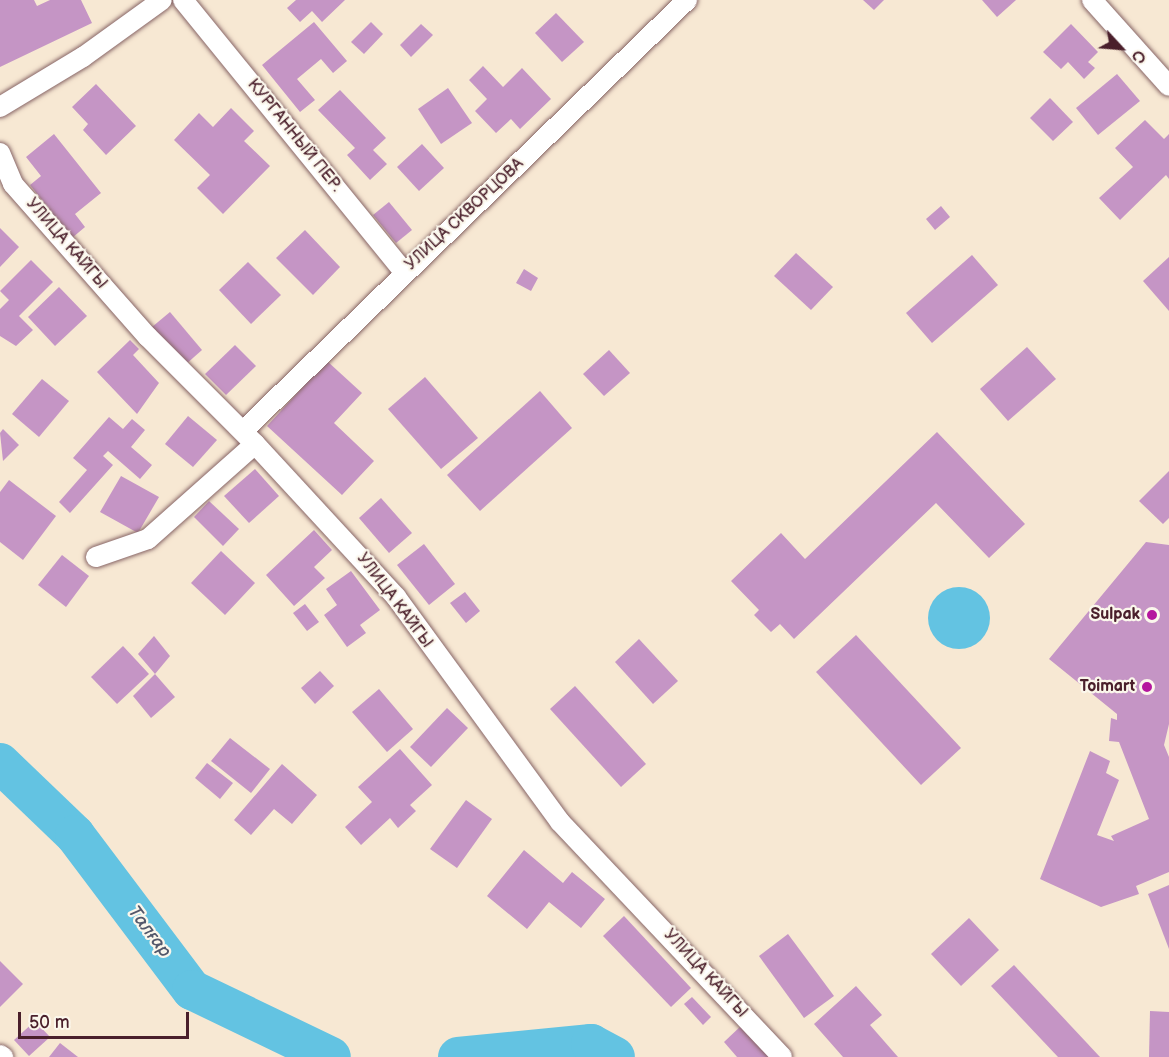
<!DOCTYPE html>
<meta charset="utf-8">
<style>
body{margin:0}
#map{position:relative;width:1169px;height:1057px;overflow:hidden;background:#f7e8d3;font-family:"Balsamiq Sans",sans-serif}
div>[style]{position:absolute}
.water>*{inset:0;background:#63c3e2}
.round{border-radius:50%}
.river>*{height:40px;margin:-20px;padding:0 20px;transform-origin:20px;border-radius:20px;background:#63c3e2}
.building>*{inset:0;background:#c595c5}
.roads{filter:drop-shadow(0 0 2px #876566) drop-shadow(0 0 2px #876566)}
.street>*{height:20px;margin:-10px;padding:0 10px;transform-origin:10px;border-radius:10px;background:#fff}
.dots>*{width:16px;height:16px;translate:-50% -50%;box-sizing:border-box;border:3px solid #fbf7ec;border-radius:50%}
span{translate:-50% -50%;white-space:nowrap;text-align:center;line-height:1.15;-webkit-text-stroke:4.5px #fbf7ec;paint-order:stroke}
.street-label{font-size:16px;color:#4a1f2b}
.poi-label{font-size:16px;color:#4a1f2b;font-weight:700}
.right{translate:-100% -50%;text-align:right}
.water-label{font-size:18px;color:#53586b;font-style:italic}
.north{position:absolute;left:1091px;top:18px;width:60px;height:60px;-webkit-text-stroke:4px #fbf7ec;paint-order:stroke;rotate:116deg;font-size:16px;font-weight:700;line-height:24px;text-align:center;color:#4a1f2b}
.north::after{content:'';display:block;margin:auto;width:21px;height:27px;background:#4a1f2b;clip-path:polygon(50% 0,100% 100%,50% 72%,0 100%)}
.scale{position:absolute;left:18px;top:1012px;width:171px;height:27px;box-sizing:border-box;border:3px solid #4a1f2b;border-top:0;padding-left:8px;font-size:18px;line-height:21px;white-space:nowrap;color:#4a1f2b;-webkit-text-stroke:4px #fbf7ec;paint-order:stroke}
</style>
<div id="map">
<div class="water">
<i class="round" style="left:928px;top:587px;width:62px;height:62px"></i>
</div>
<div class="river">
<i style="left:0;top:763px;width:104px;rotate:43.8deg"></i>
<i style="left:75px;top:835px;width:194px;rotate:53deg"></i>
<i style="left:192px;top:990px;width:154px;rotate:25.7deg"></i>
<i style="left:458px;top:1057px;width:134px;rotate:-5.6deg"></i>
<i style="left:591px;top:1044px;width:27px;rotate:28deg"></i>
</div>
<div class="building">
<i style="clip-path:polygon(0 0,34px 0,37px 6px,50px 0,81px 0,92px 23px,0 67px)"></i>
<i style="clip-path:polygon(296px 0,345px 0,322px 22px,312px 11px,300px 22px,287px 8px)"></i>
<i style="clip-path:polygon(863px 0,884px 0,874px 10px)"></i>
<i style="clip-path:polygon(982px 0,1016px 0,997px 17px)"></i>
<i style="clip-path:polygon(556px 13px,584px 42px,562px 62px,535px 33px)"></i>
<i style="clip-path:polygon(314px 22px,347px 61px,333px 73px,321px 59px,297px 79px,315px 100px,300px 112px,262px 65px)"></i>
<i style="clip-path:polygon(371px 22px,383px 34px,364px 54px,351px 42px)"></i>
<i style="clip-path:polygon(421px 24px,433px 35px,411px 57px,400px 45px)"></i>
<i style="clip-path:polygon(1071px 24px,1098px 52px,1088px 62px,1095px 68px,1084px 79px,1068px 62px,1061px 69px,1043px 52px)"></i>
<i style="clip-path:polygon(483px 66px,503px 87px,522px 68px,551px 99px,520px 129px,511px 119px,496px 133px,475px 111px,487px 99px,469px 80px)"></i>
<i style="clip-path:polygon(1117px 74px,1140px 101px,1098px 135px,1076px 108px)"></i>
<i style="clip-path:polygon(96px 84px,136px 126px,106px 155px,83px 130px,88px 124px,72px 107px)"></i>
<i style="clip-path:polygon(448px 88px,472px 123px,441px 144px,418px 109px)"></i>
<i style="clip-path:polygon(340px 90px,386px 138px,373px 150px,387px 164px,370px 180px,347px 155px,355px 148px,318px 110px)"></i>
<i style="clip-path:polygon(1050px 98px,1073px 122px,1053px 141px,1030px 118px)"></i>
<i style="clip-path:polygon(231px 108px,254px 131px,244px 141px,270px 166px,223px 214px,197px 188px,210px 175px,174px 140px,199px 113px,213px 127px)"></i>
<i style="clip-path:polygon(1145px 120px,1164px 139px,1169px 134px,1169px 179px,1166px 175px,1120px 220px,1099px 198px,1133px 167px,1115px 148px)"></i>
<i style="clip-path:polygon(54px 134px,101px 193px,75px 214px,85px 227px,72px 238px,30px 185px,41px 176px,26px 157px)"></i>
<i style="clip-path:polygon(422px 144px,444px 168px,419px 191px,397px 167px)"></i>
<i style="clip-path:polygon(389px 202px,412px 230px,396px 243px,373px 215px)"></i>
<i style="clip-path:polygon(941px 206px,950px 217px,935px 230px,926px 219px)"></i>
<i style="clip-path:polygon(0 228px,19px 247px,0 267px)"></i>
<i style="clip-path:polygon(305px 230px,340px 267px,313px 295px,276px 258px)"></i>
<i style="clip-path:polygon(796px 253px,833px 287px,811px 310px,774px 276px)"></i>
<i style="clip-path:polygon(972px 255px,998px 285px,932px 343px,906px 313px)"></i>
<i style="clip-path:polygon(1169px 257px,1169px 311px,1143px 281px)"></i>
<i style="clip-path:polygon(31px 260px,53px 282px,19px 316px,33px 330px,16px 346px,0 336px,0 309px,9px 300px,0 291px)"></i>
<i style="clip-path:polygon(248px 262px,281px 295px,251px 324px,219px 290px)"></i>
<i style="clip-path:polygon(524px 269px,538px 278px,531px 291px,516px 283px)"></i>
<i style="clip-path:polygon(59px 287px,87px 316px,55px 346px,28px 317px)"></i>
<i style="clip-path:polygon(170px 312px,202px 350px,185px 365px,152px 327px)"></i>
<i style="clip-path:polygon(130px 340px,139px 349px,133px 355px,159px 383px,137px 414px,97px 372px)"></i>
<i style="clip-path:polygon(235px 345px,256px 366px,226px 395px,205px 374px)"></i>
<i style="clip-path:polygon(1027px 347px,1056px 379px,1008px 421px,980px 389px)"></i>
<i style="clip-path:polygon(609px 350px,630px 373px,604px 396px,583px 374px)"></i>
<i style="clip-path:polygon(327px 361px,362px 393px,334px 423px,374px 461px,342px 495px,267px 426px)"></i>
<i style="clip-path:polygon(425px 377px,478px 438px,441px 469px,388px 409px)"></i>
<i style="clip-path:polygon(42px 379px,69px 401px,39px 437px,12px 414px)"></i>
<i style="clip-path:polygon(540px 391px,572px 428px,480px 511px,447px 475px)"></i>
<i style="clip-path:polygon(188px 416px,217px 440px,193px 467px,165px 444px)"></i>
<i style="clip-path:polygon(109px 417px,123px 429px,132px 419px,145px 430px,131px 447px,152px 465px,140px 479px,108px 451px,103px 456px,113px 465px,70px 513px,59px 502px,87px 470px,73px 458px)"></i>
<i style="clip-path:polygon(3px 429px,19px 445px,3px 461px,0 433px)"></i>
<i style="clip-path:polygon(937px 432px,1025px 524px,989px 558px,936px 503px,794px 639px,780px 624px,771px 632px,754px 615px,759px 610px,731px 581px,781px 533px,805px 559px)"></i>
<i style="clip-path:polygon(255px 469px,279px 496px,249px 523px,224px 496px)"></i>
<i style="clip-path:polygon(1169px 471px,1169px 518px,1163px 524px,1139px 501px)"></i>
<i style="clip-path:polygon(121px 476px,159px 497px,138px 533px,100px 512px)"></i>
<i style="clip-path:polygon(9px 480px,56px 516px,23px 560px,0 542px,0 492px)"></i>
<i style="clip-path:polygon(381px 498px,412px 533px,389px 553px,359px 518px)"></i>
<i style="clip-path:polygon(209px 501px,239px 529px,223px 546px,194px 517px)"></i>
<i style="clip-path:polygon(314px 530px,332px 550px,314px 567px,325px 578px,294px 606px,266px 575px)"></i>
<i style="clip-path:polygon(1146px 542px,1169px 545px,1169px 724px,1164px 745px,1169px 757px,1169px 872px,1136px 886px,1139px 894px,1101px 907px,1040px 879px,1090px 751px,1110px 761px,1106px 773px,1119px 780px,1097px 835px,1114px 841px,1111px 836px,1149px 819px,1119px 742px,1109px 741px,1111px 718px,1117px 720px,1117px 714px,1049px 659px)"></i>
<i style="clip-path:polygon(424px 544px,455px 584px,429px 605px,397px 565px)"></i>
<i style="clip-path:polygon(221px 551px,255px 583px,225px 615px,191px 583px)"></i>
<i style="clip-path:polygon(62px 555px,89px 576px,66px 607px,38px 585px)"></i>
<i style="clip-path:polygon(351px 571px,380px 610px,360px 625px,366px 633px,347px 647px,324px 615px,337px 605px,326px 589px)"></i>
<i style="clip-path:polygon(465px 592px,480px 611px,466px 623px,450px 603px)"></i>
<i style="clip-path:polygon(305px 604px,319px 622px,307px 631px,293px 613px)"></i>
<i style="clip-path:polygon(856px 635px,961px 748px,921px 785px,816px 672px)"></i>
<i style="clip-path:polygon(154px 636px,170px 656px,155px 674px,138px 654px)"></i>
<i style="clip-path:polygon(639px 639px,678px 681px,653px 704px,615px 662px)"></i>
<i style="clip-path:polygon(123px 646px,149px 674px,117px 704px,91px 677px)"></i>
<i style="clip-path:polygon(320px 671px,334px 686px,315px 704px,301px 688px)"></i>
<i style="clip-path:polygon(155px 674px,175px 697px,151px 718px,133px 696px)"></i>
<i style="clip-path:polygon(575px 686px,646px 764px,621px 787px,550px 709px)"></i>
<i style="clip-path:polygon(379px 689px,413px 729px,387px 752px,352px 712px)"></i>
<i style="clip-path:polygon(447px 708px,468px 728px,431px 767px,410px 747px)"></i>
<i style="clip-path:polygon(230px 738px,270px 769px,251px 793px,211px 761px)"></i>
<i style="clip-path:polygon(400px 749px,432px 785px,410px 805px,416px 811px,398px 828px,390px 818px,361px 845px,345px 827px,372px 802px,358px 787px)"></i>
<i style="clip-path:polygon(207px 763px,233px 783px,220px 799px,195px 778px)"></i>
<i style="clip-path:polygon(282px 764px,317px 795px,292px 824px,274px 809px,251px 835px,234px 820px)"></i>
<i style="clip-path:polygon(466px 800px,492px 819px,457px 868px,430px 849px)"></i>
<i style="clip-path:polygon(524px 850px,563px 883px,572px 872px,605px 899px,581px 928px,549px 902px,527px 929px,487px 896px)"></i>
<i style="clip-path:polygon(1169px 885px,1169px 949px,1148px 894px)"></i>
<i style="clip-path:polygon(624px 916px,691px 988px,671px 1007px,603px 936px)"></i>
<i style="clip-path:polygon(969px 918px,999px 950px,961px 986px,931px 954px)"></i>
<i style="clip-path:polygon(788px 934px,834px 996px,804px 1018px,759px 956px)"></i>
<i style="clip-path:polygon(0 961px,23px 984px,0 1007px)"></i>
<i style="clip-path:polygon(1014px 965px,1100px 1057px,1058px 1057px,991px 986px)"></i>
<i style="clip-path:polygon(856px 986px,882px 1015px,870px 1025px,898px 1057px,843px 1057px,814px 1024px)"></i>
<i style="clip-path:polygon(692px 997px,711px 1017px,703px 1025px,684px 1004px)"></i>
<i style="clip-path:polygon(1150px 1011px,1169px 1012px,1169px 1057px,1149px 1057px)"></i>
<i style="clip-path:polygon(35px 1021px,50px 1037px,29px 1056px,14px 1040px)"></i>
<i style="clip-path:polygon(743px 1024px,775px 1057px,737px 1057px,724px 1042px)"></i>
<i style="clip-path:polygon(60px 1043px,78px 1057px,49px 1057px)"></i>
</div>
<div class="roads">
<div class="street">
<i style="left:183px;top:0;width:350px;rotate:50.9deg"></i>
<i style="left:1092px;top:0;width:115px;rotate:48.2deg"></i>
<i style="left:0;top:107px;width:97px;rotate:-31.1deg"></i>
<i style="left:83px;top:57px;width:97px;rotate:-35.8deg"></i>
<i style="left:0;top:153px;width:34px;rotate:67deg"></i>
<i style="left:13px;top:184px;width:204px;rotate:48.6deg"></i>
<i style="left:148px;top:337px;width:151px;rotate:45deg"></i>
<i style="left:255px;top:444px;width:208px;rotate:47.3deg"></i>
<i style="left:396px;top:597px;width:278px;rotate:53.9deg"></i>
<i style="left:560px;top:822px;width:323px;rotate:46.6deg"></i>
<i style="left:243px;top:431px;width:619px;rotate:-44.15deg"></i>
<i style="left:96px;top:557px;width:55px;rotate:-19.1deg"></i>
<i style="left:148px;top:539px;width:143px;rotate:-41.6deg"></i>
<i style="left:0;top:1055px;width:4px;rotate:34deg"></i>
</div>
</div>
<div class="dots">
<i style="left:1152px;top:615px;background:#b5179e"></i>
<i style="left:1147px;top:687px;background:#b5179e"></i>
</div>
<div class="street-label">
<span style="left:294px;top:136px;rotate:51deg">КУРГАННЫЙ ПЕР.</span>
<span style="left:465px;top:215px;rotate:-43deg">УЛИЦА СКВОРЦОВА</span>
<span style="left:66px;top:244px;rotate:49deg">УЛИЦА КАЙГЫ</span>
<span style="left:394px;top:601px;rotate:53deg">УЛИЦА КАЙГЫ</span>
<span style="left:705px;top:974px;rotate:47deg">УЛИЦА КАЙГЫ</span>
</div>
<div class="poi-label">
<span class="right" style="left:1140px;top:615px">Sulpak</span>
<span class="right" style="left:1135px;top:687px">Toimart</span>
</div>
<div class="water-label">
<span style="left:149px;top:932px;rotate:53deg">Талғар</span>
</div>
<div class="north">С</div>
<div class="scale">50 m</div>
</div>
